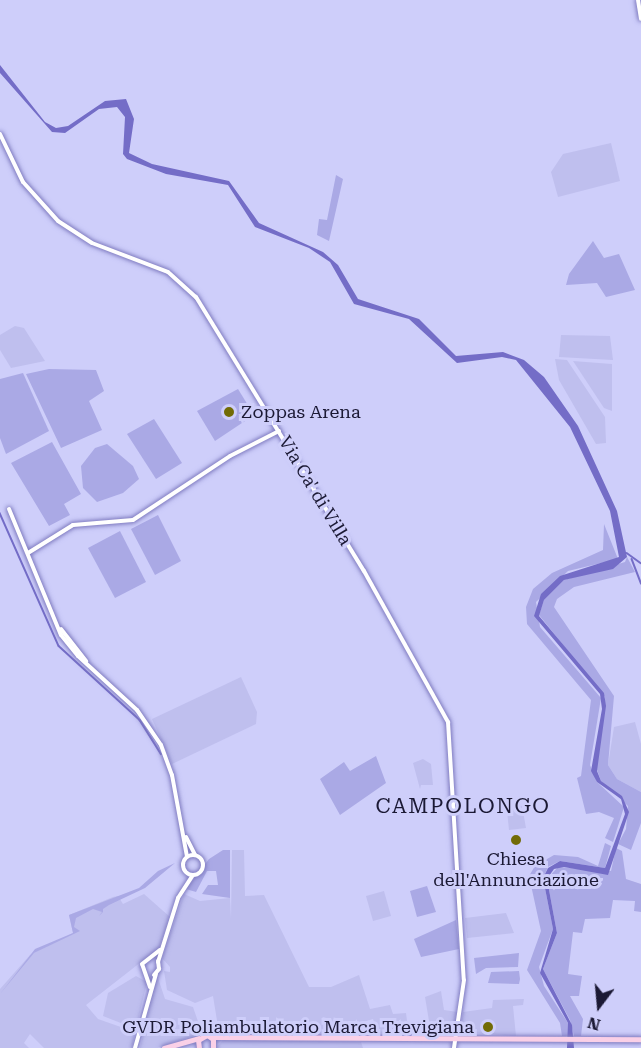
<!DOCTYPE html>
<style>
body{margin:0}
#map{position:relative;width:641px;height:1048px;overflow:hidden;background:#cecefa;font-family:"Roboto Serif",serif}
div>[style]{position:absolute}
.built>*{inset:0;background:#bfbfee}
.green>*{inset:0;background:#aaa9e5}
.water>*{inset:0;background:#746dc7}
.stream>*{height:1.5px;margin:-0.75px;padding:0 0.75px;transform-origin:0.75px;border-radius:0.75px;background:#746dc7}
.roads{filter:drop-shadow(0 0 2px #7f7bc0) drop-shadow(0 0 2px #7f7bc0)}
.tertiary>*{height:4px;margin:-2px;padding:0 2px;transform-origin:2px;border-radius:2px;background:#fff}
.tertiary>.ring{margin:-2px;padding:0;box-sizing:content-box;background:none;border:4px solid #fff;border-radius:50%}
.secondary>*{height:4px;margin:-2px;padding:0 2px;transform-origin:2px;border-radius:2px;background:#fff}
.primary>*{height:5px;margin:-2.5px;padding:0 2.5px;transform-origin:2.5px;border-radius:2.5px;background:#fad0e7}
.dots>*{width:16px;height:16px;translate:-50% -50%;box-sizing:border-box;border:3px solid #cecefa;border-radius:50%}
span{translate:-50% -50%;white-space:nowrap;text-align:center;line-height:1.15;-webkit-text-stroke:6px #cecefa;paint-order:stroke}
.poi-label{font-size:18px;color:#1b1934}
.left{translate:0 -50%;text-align:left}
.right{translate:-100% -50%;text-align:right}
.street-label{font-size:18px;color:#1b1934}
.quarter-label{font-size:21px;color:#1b1934;letter-spacing:1.5px}
.north{position:absolute;left:569px;top:976px;width:60px;height:60px;-webkit-text-stroke:4px #cecefa;paint-order:stroke;rotate:196deg;font-size:16px;font-weight:700;line-height:24px;text-align:center;color:#1b1934}
.north::after{content:'';display:block;margin:auto;width:21px;height:27px;background:#1b1934;clip-path:polygon(50% 0,100% 100%,50% 72%,0 100%)}
</style>
<div id="map">
<div class="built">
<i style="clip-path:polygon(611px 143px,620px 181px,558px 197px,551px 172px,563px 154px)"></i>
<i style="clip-path:polygon(15px 326px,24px 328px,45px 361px,11px 368px,0 350px,0 335px)"></i>
<i style="clip-path:polygon(561px 335px,610px 336px,613px 360px,559px 357px)"></i>
<i style="clip-path:polygon(555px 359px,567px 360px,605px 417px,606px 443px,596px 444px,559px 380px)"></i>
<i style="clip-path:polygon(573px 361px,612px 364px,612px 411px,604px 408px)"></i>
<i style="clip-path:polygon(241px 677px,257px 712px,256px 724px,172px 764px,152px 719px)"></i>
<i style="clip-path:polygon(635px 722px,641px 744px,641px 792px,617px 779px,608px 765px,614px 727px)"></i>
<i style="clip-path:polygon(423px 759px,431px 764px,433px 785px,421px 785px,420px 789px,413px 763px)"></i>
<i style="clip-path:polygon(506px 801px,522px 806px,526px 828px,509px 830px)"></i>
<i style="clip-path:polygon(232px 850px,244px 850px,245px 896px,264px 895px,309px 987px,331px 987px,359px 975px,370px 1009px,390px 1005px,393px 1014px,406px 1013px,407px 1021px,417px 1021px,417px 1034px,378px 1033px,373px 1019px,363px 1022px,366px 1033px,219px 1033px,213px 996px,195px 1003px,167px 990px,164px 971px,170px 972px,170px 967px,162px 958px,184px 894px,200px 901px,230px 898px,231px 919px)"></i>
<i style="clip-path:polygon(384px 891px,391px 916px,373px 921px,366px 896px)"></i>
<i style="clip-path:polygon(144px 894px,170px 917px,159px 948px,86px 1005px,98px 1019px,135px 1032px,132px 1048px,44px 1048px,30px 1034px,24px 1043px,29px 1048px,0 1048px,0 989px,30px 955px,73px 933px,69px 915px,113px 897px,118px 896px,123px 904px)"></i>
<i style="clip-path:polygon(506px 913px,514px 933px,467px 938px,465px 918px)"></i>
<i style="clip-path:polygon(157px 975px,165px 999px,193px 1007px,202px 1033px,157px 1048px,140px 1048px)"></i>
<i style="clip-path:polygon(136px 976px,147px 982px,136px 1029px,103px 1016px,108px 993px)"></i>
<i style="clip-path:polygon(441px 991px,444px 1010px,458px 1012px,455px 1028px,431px 1033px,425px 997px)"></i>
<i style="clip-path:polygon(524px 999px,523px 1005px,513px 1006px,516px 1036px,460px 1032px,463px 1012px,492px 1008px,493px 1000px)"></i>
<i style="clip-path:polygon(223px 1040px,361px 1042px,363px 1048px,216px 1048px)"></i>
</div>
<div class="green">
<i style="clip-path:polygon(336px 175px,343px 179px,329px 241px,317px 235px,319px 219px,327px 220px)"></i>
<i style="clip-path:polygon(593px 241px,604px 258px,619px 254px,635px 290px,606px 297px,597px 283px,566px 285px,569px 274px)"></i>
<i style="clip-path:polygon(49px 369px,96px 370px,104px 391px,89px 401px,102px 430px,61px 448px,26px 374px)"></i>
<i style="clip-path:polygon(23px 373px,49px 431px,6px 454px,0 438px,0 379px)"></i>
<i style="clip-path:polygon(238px 389px,254px 415px,215px 441px,197px 411px)"></i>
<i style="clip-path:polygon(154px 419px,182px 463px,156px 479px,127px 434px)"></i>
<i style="clip-path:polygon(52px 442px,81px 494px,64px 504px,70px 515px,49px 526px,11px 463px)"></i>
<i style="clip-path:polygon(107px 444px,133px 466px,139px 479px,123px 493px,97px 502px,83px 488px,81px 466px,95px 448px)"></i>
<i style="clip-path:polygon(158px 515px,181px 561px,155px 575px,131px 529px)"></i>
<i style="clip-path:polygon(604px 524px,618px 559px,568px 571px,536px 602px,540px 627px,601px 698px,590px 765px,597px 782px,624px 807px,613px 842px,605px 838px,614px 818px,599px 812px,586px 814px,577px 778px,581px 776px,591px 700px,527px 624px,526px 607px,533px 589px,552px 573px,603px 550px)"></i>
<i style="clip-path:polygon(120px 531px,146px 582px,115px 598px,88px 548px)"></i>
<i style="clip-path:polygon(627px 557px,635px 572px,574px 587px,557px 599px,554px 607px,614px 696px,608px 765px,617px 779px,641px 792px,641px 823px,631px 850px,618px 844px,626px 829px,628px 806px,601px 781px,596px 767px,605px 697px,539px 615px,544px 600px,564px 580px,625px 562px)"></i>
<i style="clip-path:polygon(376px 756px,386px 783px,340px 815px,320px 779px,344px 762px,350px 771px)"></i>
<i style="clip-path:polygon(605px 843px,611px 846px,605px 868px,560px 861px,548px 867px,543px 878px,553px 929px,539px 967px,544px 986px,568px 1023px,568px 1036px,562px 1036px,560px 1023px,527px 970px,541px 931px,529px 876px,535px 866px,554px 855px,578px 857px,598px 866px)"></i>
<i style="clip-path:polygon(616px 848px,622px 851px,626px 879px,641px 884px,641px 912px,634px 911px,635px 901px,613px 900px,610px 918px,585px 919px,582px 933px,573px 932px,568px 974px,582px 976px,579px 996px,570px 996px,583px 1019px,581px 1036px,574px 1036px,570px 1020px,543px 969px,557px 933px,547px 879px,558px 867px,611px 871px)"></i>
<i style="clip-path:polygon(223px 850px,230px 850px,230px 898px,202px 894px,208px 885px,218px 885px,216px 871px,207px 871px,196px 892px,186px 889px,209px 859px)"></i>
<i style="clip-path:polygon(175px 863px,145px 888px,109px 905px,103px 909px,103px 912px,99px 916px,102px 912px,93px 909px,76px 918px,74px 927px,80px 931px,34px 953px,0 994px,35px 949px,73px 933px,69px 915px,139px 888px,158px 871px)"></i>
<i style="clip-path:polygon(427px 886px,436px 912px,417px 917px,410px 891px)"></i>
<i style="clip-path:polygon(456px 920px,459px 949px,421px 957px,414px 939px)"></i>
<i style="clip-path:polygon(519px 953px,518px 967px,486px 968px,476px 974px,474px 958px)"></i>
<i style="clip-path:polygon(491px 972px,519px 971px,520px 979px,519px 984px,488px 983px)"></i>
</div>
<div class="water">
<i style="clip-path:polygon(0 65px,45px 122px,56px 128px,68px 126px,105px 101px,126px 99px,134px 119px,129px 153px,152px 164px,229px 181px,259px 223px,323px 252px,338px 265px,358px 299px,419px 319px,456px 356px,503px 352px,524px 360px,544px 377px,578px 426px,617px 511px,627px 557px,613px 569px,564px 580px,544px 600px,539px 616px,604px 693px,606px 706px,597px 771px,601px 781px,622px 796px,629px 812px,608px 875px,564px 867px,554px 869px,547px 879px,557px 933px,543px 969px,572px 1025px,574px 1048px,567px 1048px,568px 1023px,540px 973px,553px 929px,543px 878px,548px 868px,560px 861px,605px 868px,625px 814px,621px 799px,597px 782px,591px 771px,602px 709px,600px 694px,534px 616px,541px 594px,560px 576px,619px 557px,610px 511px,570px 427px,516px 360px,502px 357px,457px 363px,409px 319px,354px 304px,330px 262px,309px 248px,255px 227px,228px 185px,166px 174px,127px 159px,123px 154px,125px 117px,117px 107px,99px 109px,65px 133px,52px 132px,0 73px)"></i>
</div>
<div class="stream">
<i style="left:0;top:513px;width:145px;rotate:66.1deg"></i>
<i style="left:59px;top:646px;width:110px;rotate:42.4deg"></i>
<i style="left:140px;top:720px;width:40px;rotate:58deg"></i>
<i style="left:627px;top:553px;width:17px;rotate:36deg"></i>
<i style="left:632px;top:559px;width:26px;rotate:69deg"></i>
</div>
<div class="roads">
<div class="tertiary">
<i style="left:0;top:134px;width:53px;rotate:64.4deg"></i>
<i style="left:23px;top:182px;width:52px;rotate:48.1deg"></i>
<i style="left:58px;top:221px;width:40px;rotate:32.9deg"></i>
<i style="left:92px;top:243px;width:81px;rotate:20.9deg"></i>
<i style="left:168px;top:272px;width:38px;rotate:42deg"></i>
<i style="left:196px;top:297px;width:321px;rotate:58.5deg"></i>
<i style="left:364px;top:571px;width:173px;rotate:60.9deg"></i>
<i style="left:448px;top:722px;width:258px;rotate:86.5deg"></i>
<i style="left:464px;top:980px;width:69px;rotate:98.4deg"></i>
<i style="left:9px;top:509px;width:136px;rotate:67.6deg"></i>
<i style="left:61px;top:635px;width:27px;rotate:51deg"></i>
<i style="left:78px;top:656px;width:80px;rotate:42.5deg"></i>
<i style="left:137px;top:710px;width:42px;rotate:55.6deg"></i>
<i style="left:161px;top:745px;width:32px;rotate:70deg"></i>
<i style="left:172px;top:775px;width:83px;rotate:79.6deg"></i>
<i style="left:28px;top:553px;width:53px;rotate:-31.9deg"></i>
<i style="left:73px;top:525px;width:60px;rotate:-4.8deg"></i>
<i style="left:133px;top:520px;width:116px;rotate:-33.4deg"></i>
<i style="left:230px;top:456px;width:55px;rotate:-27deg"></i>
<i style="left:61px;top:629px;width:41px;rotate:52deg"></i>
<i style="left:186px;top:837px;width:20px;rotate:63deg"></i>
<i class="ring" style="left:183px;top:855px;width:16px;height:16px"></i>
<i style="left:158px;top:962px;width:67px;rotate:-72.6deg"></i>
<i style="left:178px;top:898px;width:27px;rotate:-57deg"></i>
<i style="left:154px;top:975px;width:8px;rotate:-50deg"></i>
<i style="left:159px;top:969px;width:8px;rotate:-97deg"></i>
<i style="left:150px;top:987px;width:24px;rotate:-109deg"></i>
<i style="left:142px;top:964px;width:23px;rotate:-38deg"></i>
<i style="left:135px;top:1048px;width:77px;rotate:-74.2deg"></i>
</div>
<div class="secondary">
<i style="left:638px;top:0;width:19px;rotate:81deg"></i>
</div>
<div class="primary">
<i style="left:212px;top:1037px;width:429px;rotate:0.3deg"></i>
<i style="left:164px;top:1048px;width:36px;rotate:-16deg"></i>
<i style="left:199px;top:1048px;width:8px;rotate:-97deg"></i>
<i style="left:198px;top:1040px;width:10px;rotate:-29deg"></i>
<i style="left:207px;top:1035px;width:7px;rotate:34deg"></i>
<i style="left:213px;top:1039px;width:9px;rotate:90deg"></i>
</div>
</div>
<div class="dots">
<i style="left:229px;top:412px;background:#726b06"></i>
<i style="left:516px;top:840px;background:#726b06"></i>
<i style="left:488px;top:1027px;background:#726b06"></i>
</div>
<div class="poi-label">
<span class="left" style="left:241px;top:412px">Zoppas Arena</span>
<span style="left:516px;top:870px">Chiesa<br>dell'Annunciazione</span>
<span class="right" style="left:474px;top:1027px">GVDR Poliambulatorio Marca Trevigiana</span>
</div>
<div class="street-label">
<span style="left:315px;top:491px;rotate:59deg">Via Ca' di Villa</span>
</div>
<div class="quarter-label">
<span style="left:463px;top:806px">CAMPOLONGO</span>
</div>
<div class="north">N</div>
</div>
